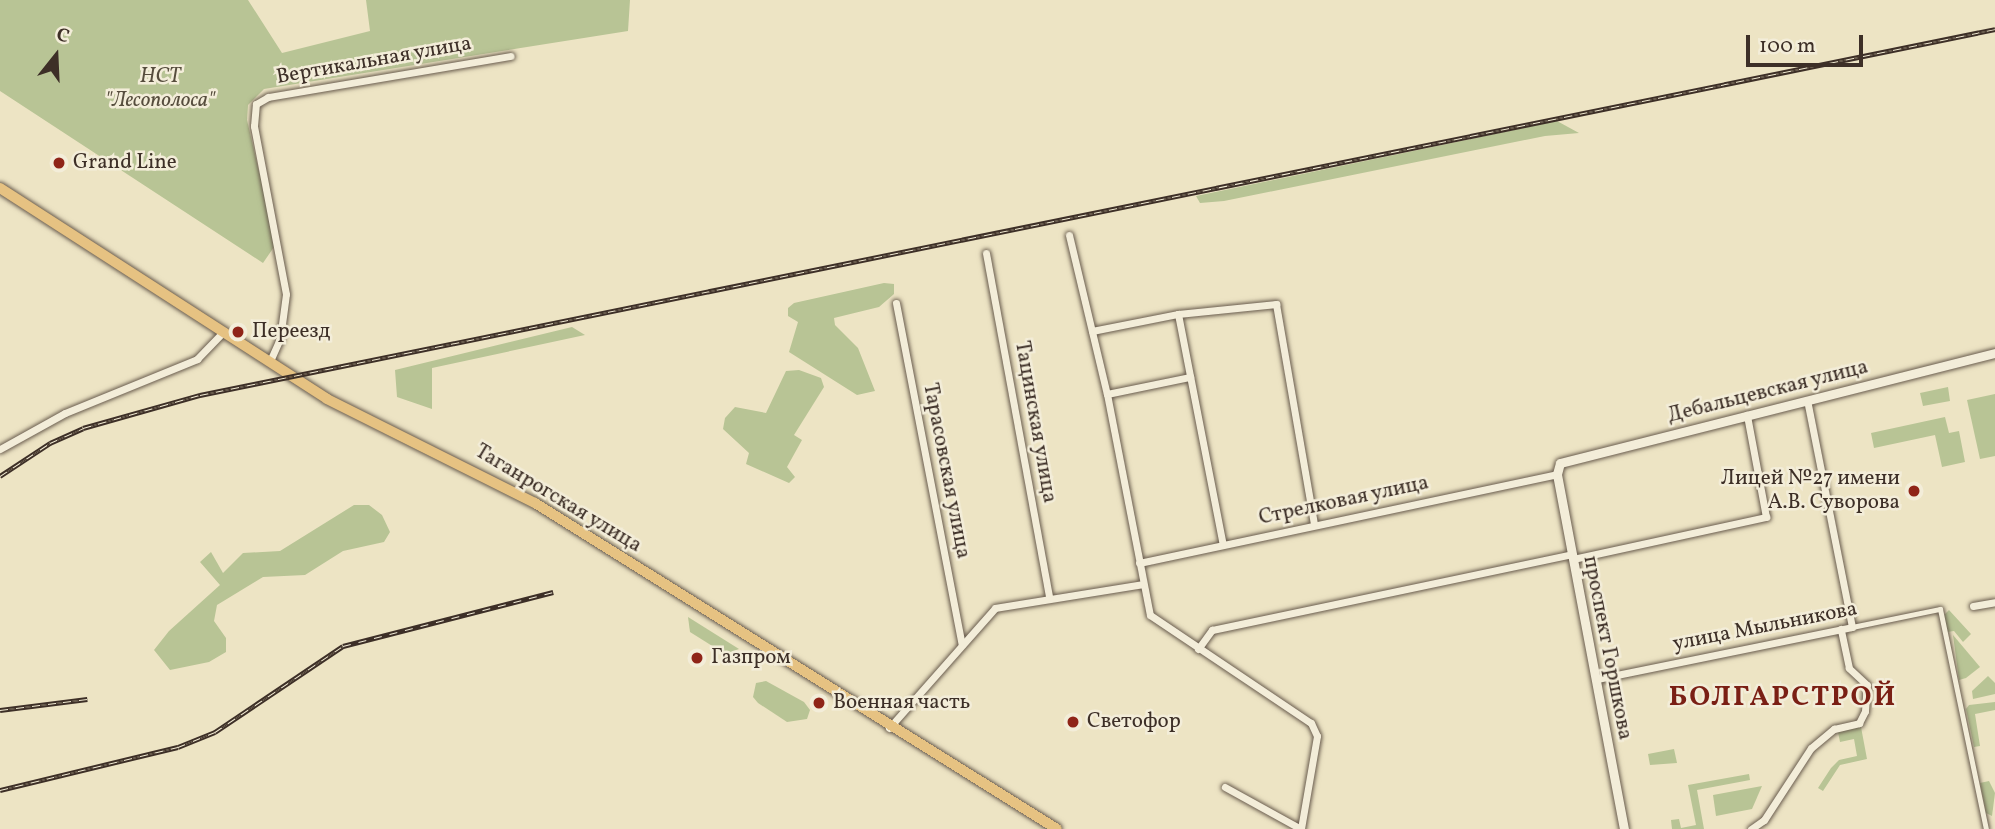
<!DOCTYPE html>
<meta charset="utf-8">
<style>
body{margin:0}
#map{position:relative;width:1995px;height:829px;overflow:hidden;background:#ede4c4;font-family:Vollkorn,serif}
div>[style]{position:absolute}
.green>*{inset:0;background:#b8c495}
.roads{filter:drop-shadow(0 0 2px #695c4e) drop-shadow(0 0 2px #695c4e)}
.pedestrian>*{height:5px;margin:-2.5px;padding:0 2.5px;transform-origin:2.5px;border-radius:2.5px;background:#f3edd9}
.minor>*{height:7px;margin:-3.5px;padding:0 3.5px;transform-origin:3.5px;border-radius:3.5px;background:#f3edd9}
.tertiary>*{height:9px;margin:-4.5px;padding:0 4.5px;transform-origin:4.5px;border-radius:4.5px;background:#f3edd9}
.primary>*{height:10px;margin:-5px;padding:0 5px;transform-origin:5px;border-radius:5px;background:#e6c282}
.rail>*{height:5px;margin-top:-2.5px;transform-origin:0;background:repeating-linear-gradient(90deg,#f3edd9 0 8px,#3d2f27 0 16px);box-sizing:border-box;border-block:2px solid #3d2f27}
.dots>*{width:19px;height:19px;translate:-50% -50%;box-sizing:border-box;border:4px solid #f3edd9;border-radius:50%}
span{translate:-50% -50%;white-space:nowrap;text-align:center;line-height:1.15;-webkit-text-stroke:5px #f3edd9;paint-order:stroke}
.street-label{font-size:21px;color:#3d2f27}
.park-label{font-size:21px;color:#564d3d;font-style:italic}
.poi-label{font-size:21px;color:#3d2f27}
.left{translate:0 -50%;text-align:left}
.right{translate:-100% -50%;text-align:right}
.district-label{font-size:28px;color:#7a1f14;font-weight:700;letter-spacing:2px}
.north{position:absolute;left:21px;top:21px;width:70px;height:70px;-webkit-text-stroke:5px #f3edd9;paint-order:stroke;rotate:18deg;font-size:19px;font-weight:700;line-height:28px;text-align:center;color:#3d2f27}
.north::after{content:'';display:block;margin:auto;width:24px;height:32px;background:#3d2f27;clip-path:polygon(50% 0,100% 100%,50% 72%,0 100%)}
.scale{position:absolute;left:1746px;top:35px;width:117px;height:32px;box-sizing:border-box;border:4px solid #3d2f27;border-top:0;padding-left:9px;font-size:21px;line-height:24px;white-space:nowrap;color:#3d2f27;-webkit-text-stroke:5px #f3edd9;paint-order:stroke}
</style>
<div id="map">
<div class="green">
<i style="clip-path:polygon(0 0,248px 0,282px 53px,370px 31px,366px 0,630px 0,628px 31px,264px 89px,248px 105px,247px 120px,276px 244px,263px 263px,0 91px)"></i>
<i style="clip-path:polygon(1557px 121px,1579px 133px,1545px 136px,1224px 201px,1200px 203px,1196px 196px)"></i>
<i style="clip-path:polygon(884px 283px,894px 284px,894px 294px,879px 307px,834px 318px,835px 325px,858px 348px,875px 391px,857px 395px,789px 352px,798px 322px,788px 316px,788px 308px,794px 303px)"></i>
<i style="clip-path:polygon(572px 327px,585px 335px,432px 368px,432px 409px,397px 397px,395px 370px)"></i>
<i style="clip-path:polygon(799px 370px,821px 378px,824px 387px,794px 435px,802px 440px,787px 467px,795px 477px,789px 483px,746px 464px,749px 453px,723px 429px,725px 418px,735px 407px,766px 413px,786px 371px)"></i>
<i style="clip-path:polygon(1948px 387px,1950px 401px,1923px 406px,1920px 393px)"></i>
<i style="clip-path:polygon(1995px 394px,1995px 456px,1980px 459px,1967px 400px)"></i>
<i style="clip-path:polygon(1945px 417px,1949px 433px,1959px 431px,1965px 462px,1942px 467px,1935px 435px,1874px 448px,1871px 433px)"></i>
<i style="clip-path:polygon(354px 505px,369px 505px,382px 515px,390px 532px,384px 542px,343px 551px,305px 575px,263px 577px,217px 605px,214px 621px,226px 638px,226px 652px,209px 662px,170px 670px,154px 650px,169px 631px,220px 585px,200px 562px,211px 552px,223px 573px,243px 553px,280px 551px)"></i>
<i style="clip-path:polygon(1949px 610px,1971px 634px,1963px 642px,1954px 631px,1947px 632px,1944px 615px)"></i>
<i style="clip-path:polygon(688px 617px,739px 649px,725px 654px,690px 632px)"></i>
<i style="clip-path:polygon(1953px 635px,1980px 667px,1966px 678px,1959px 680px)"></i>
<i style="clip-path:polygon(1988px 676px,1995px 683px,1995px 694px,1973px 699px,1972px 691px)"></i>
<i style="clip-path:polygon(766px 681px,804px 702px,810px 710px,807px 719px,787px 722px,758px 703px,753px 697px,756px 683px)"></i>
<i style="clip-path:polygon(1995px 702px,1995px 710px,1975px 714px,1980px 746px,1974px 747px,1966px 709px,1969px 705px)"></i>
<i style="clip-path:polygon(1861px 727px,1867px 759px,1840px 765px,1823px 791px,1818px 788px,1831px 768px,1839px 760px,1857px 756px,1854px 739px,1840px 742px,1838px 732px)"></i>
<i style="clip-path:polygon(1674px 749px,1677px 763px,1650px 765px,1648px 754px)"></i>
<i style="clip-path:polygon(1749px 774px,1750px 780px,1697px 790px,1704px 829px,1672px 829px,1671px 820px,1679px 819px,1681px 828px,1696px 825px,1688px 785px)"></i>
<i style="clip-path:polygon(1989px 781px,1995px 793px,1992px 816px,1986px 813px,1980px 783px)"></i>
<i style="clip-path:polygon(1762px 786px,1752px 809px,1716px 816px,1713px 795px)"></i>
</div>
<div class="roads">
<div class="pedestrian">
<i style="left:1852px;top:627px;width:90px;rotate:-11.6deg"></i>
<i style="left:1940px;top:609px;width:225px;rotate:78.2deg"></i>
</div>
<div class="minor">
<i style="left:1069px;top:235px;width:163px;rotate:76.6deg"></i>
<i style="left:1107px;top:394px;width:225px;rotate:79deg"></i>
<i style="left:1150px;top:615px;width:194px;rotate:33.9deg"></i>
<i style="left:1311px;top:723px;width:14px;rotate:65deg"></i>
<i style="left:1317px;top:736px;width:94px;rotate:99.8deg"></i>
<i style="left:1301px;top:829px;width:87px;rotate:-151.1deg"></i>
<i style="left:986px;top:253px;width:350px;rotate:79.6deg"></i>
<i style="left:896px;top:303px;width:348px;rotate:79.1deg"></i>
<i style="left:1178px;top:314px;width:235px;rotate:79deg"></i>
<i style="left:1092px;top:331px;width:88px;rotate:-11.2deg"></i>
<i style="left:1178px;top:314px;width:99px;rotate:-5.8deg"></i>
<i style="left:1276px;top:304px;width:224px;rotate:80.2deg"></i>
<i style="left:270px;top:361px;width:24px;rotate:-66deg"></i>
<i style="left:280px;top:339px;width:45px;rotate:-82.4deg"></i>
<i style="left:286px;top:294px;width:171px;rotate:-100.8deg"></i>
<i style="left:254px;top:126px;width:22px;rotate:-85deg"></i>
<i style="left:256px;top:104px;width:14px;rotate:-30deg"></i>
<i style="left:268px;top:97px;width:246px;rotate:-9.6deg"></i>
<i style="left:1107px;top:394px;width:85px;rotate:-11.6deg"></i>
<i style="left:0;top:449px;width:74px;rotate:-29deg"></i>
<i style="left:65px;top:413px;width:143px;rotate:-22.2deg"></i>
<i style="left:197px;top:359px;width:39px;rotate:-46deg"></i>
<i style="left:1573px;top:559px;width:198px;rotate:-12.3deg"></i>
<i style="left:1766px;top:517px;width:104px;rotate:-100.6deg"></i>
<i style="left:1139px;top:563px;width:427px;rotate:-12deg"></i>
<i style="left:1973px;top:606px;width:22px;rotate:-10deg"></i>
<i style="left:1198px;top:649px;width:24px;rotate:-54deg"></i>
<i style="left:1212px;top:630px;width:368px;rotate:-11.9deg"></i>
<i style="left:1597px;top:679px;width:260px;rotate:-11.5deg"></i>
<i style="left:1852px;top:627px;width:231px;rotate:-101.2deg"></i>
<i style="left:889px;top:728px;width:160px;rotate:-48.5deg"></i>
<i style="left:995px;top:608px;width:150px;rotate:-9.2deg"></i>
<i style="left:1751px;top:829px;width:16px;rotate:-35deg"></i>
<i style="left:1764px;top:820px;width:86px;rotate:-56.9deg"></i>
<i style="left:1811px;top:748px;width:30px;rotate:-40deg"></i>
<i style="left:1834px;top:729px;width:26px;rotate:-13deg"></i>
<i style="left:1859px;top:723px;width:13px;rotate:-63deg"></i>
<i style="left:1865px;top:711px;width:26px;rotate:-86deg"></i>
<i style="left:1867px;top:685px;width:25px;rotate:-137deg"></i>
<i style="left:1849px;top:668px;width:40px;rotate:-102deg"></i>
</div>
<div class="tertiary">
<i style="left:1624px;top:829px;width:361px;rotate:-100.7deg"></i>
<i style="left:1557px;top:474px;width:11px;rotate:-75deg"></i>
<i style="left:1560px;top:463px;width:449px;rotate:-14.2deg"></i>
</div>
<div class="primary">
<i style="left:0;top:188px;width:389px;rotate:32.8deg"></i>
<i style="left:327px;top:399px;width:233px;rotate:26.6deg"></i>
<i style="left:535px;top:503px;width:615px;rotate:31.99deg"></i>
</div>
</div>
<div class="rail">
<i style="left:0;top:476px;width:60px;rotate:-33.4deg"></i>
<i style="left:50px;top:443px;width:36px;rotate:-24deg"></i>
<i style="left:83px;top:428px;width:122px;rotate:-15.8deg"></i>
<i style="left:200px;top:395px;width:1832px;rotate:-11.52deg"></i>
<i style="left:0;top:710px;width:88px;rotate:-7.2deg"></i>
<i style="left:0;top:790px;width:183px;rotate:-13.6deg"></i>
<i style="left:178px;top:747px;width:40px;rotate:-22deg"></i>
<i style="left:215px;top:732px;width:154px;rotate:-33.9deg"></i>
<i style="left:343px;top:646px;width:217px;rotate:-14.4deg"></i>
</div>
<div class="dots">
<i style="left:59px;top:163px;background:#8f2418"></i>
<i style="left:238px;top:332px;background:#8f2418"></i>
<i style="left:1914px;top:491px;background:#8f2418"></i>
<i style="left:697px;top:658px;background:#8f2418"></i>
<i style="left:819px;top:703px;background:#8f2418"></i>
<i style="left:1073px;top:722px;background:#8f2418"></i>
</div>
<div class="street-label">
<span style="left:374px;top:61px;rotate:-10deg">Вертикальная улица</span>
<span style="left:1768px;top:392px;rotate:-14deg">Дебальцевская улица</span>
<span style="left:1035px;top:422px;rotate:80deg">Тацинская улица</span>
<span style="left:946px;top:471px;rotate:79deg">Тарасовская улица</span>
<span style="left:558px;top:499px;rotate:31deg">Таганрогская улица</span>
<span style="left:1344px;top:501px;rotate:-12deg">Стрелковая улица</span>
<span style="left:1765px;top:627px;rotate:-11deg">улица Мыльникова</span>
<span style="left:1607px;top:648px;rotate:79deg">проспект Горшкова</span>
</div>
<div class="park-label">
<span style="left:160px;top:89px">НСТ<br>"Лесополоса"</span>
</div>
<div class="poi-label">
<span class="left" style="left:73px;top:163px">Grand Line</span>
<span class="left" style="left:252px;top:332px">Переезд</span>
<span class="right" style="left:1900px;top:491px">Лицей №27 имени<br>А.В. Суворова</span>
<span class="left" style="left:711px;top:658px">Газпром</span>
<span class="left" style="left:833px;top:703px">Военная часть</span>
<span class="left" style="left:1087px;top:722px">Светофор</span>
</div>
<div class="district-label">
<span style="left:1783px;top:698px">БОЛГАРСТРОЙ</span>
</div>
<div class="north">С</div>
<div class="scale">100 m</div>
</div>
